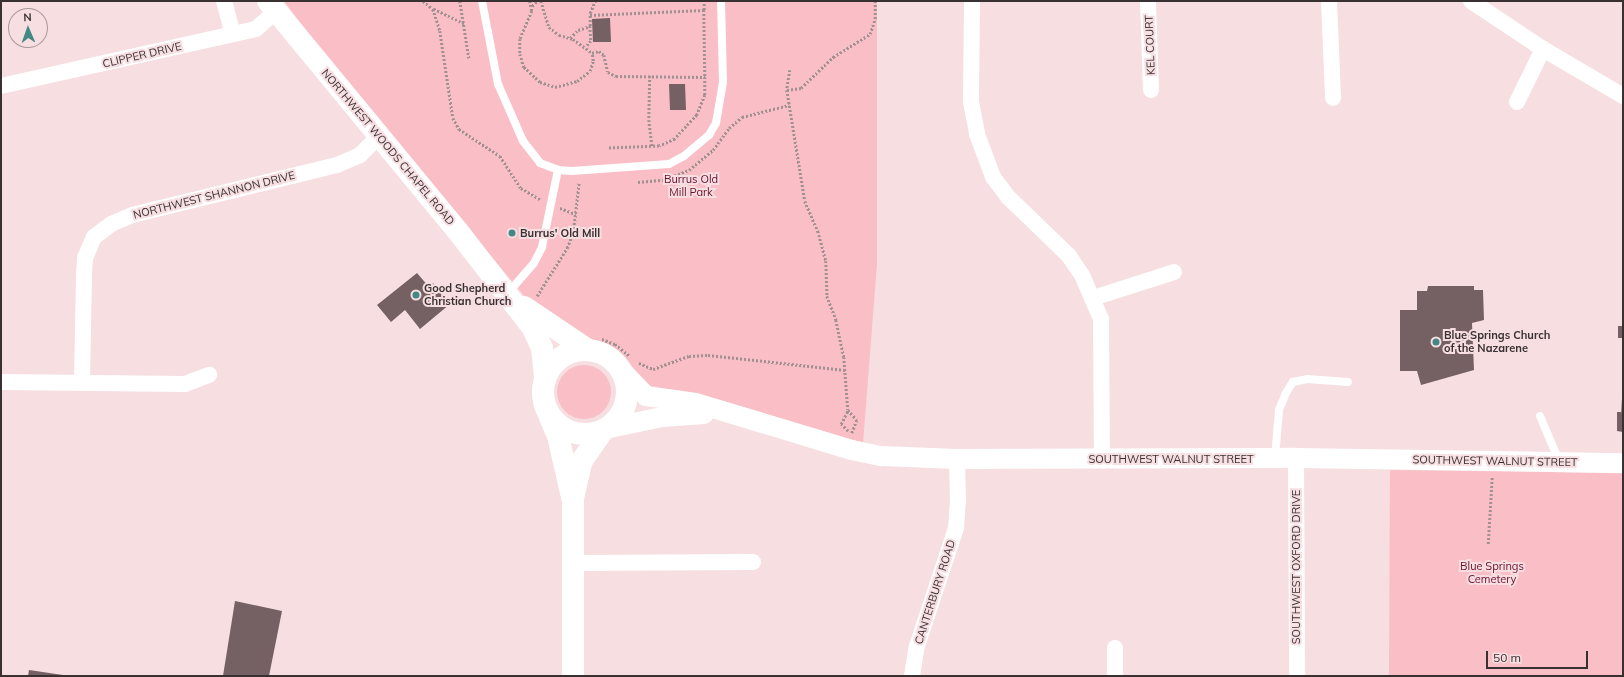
<!DOCTYPE html>
<style>
body{margin:0}
#map{position:relative;width:1624px;height:677px;overflow:hidden;background:#f6dee1;font-family:Mulish,sans-serif}
div>[style]{position:absolute}
.green>*{inset:0;background:#f9bec6}
.round{border-radius:50%}
.building>*{inset:0;background:#756163}
.path>*{height:2.5px;margin-top:-1.25px;transform-origin:0;background:repeating-linear-gradient(90deg,#a19092 0 2px,transparent 0 4px)}
.service>*{height:8px;margin:-4px;padding:0 4px;transform-origin:4px;border-radius:4px;background:#fff}
.minor>*{height:16px;margin:-8px;padding:0 8px;transform-origin:8px;border-radius:8px;background:#fff}
.tertiary>*{height:20px;margin:-10px;padding:0 10px;transform-origin:10px;border-radius:10px;background:#fff}
.secondary>*{height:22px;margin:-11px;padding:0 11px;transform-origin:11px;border-radius:11px;background:#fff}
.secondary>.ring{margin:-11px;padding:0;box-sizing:content-box;background:none;border:22px solid #fff;border-radius:50%}
.dots>*{width:11px;height:11px;translate:-50% -50%;box-sizing:border-box;border:2px solid #f6dee1;border-radius:50%}
span{translate:-50% -50%;white-space:nowrap;text-align:center;line-height:1.15;-webkit-text-stroke:4px #f6dee1;paint-order:stroke}
.street-label{font-size:11px;color:#393031}
.park-label{font-size:11px;color:#69102c}
.poi-label{font-size:11px;color:#393031;font-weight:700}
.left{translate:0 -50%;text-align:left}
.frame{position:absolute;inset:0;border:2px solid #393031;pointer-events:none}
.north{position:absolute;left:8px;top:8px;width:40px;height:40px;box-sizing:border-box;background:#f6dee1;border:1px solid #aa989b;border-radius:50%;rotate:358deg;font-size:11px;font-weight:700;line-height:16px;text-align:center;color:#393031}
.north::after{content:'';display:block;margin:auto;width:14px;height:18px;background:#428984;clip-path:polygon(50% 0,100% 100%,50% 72%,0 100%)}
.scale{position:absolute;left:1486px;top:651px;width:102px;height:18px;box-sizing:border-box;border:2px solid #393031;border-top:0;padding-left:5px;font-size:12px;line-height:14px;white-space:nowrap;color:#393031;-webkit-text-stroke:3px #f6dee1;paint-order:stroke}
</style>
<div id="map">
<div class="green">
<i style="clip-path:polygon(284px 1px,877px 1px,877px 264px,863px 443px,733px 404px,661px 395px,607px 351px,579px 339px,531px 304px,335px 69px)"></i>
<i class="round" style="left:557px;top:365px;width:54px;height:54px"></i>
<i style="clip-path:polygon(1390px 470px,1623px 473px,1623px 676px,1389px 676px)"></i>
</div>
<div class="building">
<i style="clip-path:polygon(610px 18px,611px 42px,593px 42px,592px 19px)"></i>
<i style="clip-path:polygon(669px 84px,685px 84px,686px 110px,670px 110px)"></i>
<i style="clip-path:polygon(417px 273px,429px 287px,433px 283px,450px 304px,420px 329px,405px 310px,391px 322px,377px 305px)"></i>
<i style="clip-path:polygon(1428px 286px,1474px 286px,1474px 290px,1483px 290px,1484px 320px,1472px 323px,1474px 370px,1421px 385px,1417px 371px,1400px 371px,1400px 310px,1417px 310px,1417px 291px,1427px 291px)"></i>
<i style="clip-path:polygon(1618px 326px,1623px 326px,1623px 338px,1618px 338px)"></i>
<i style="clip-path:polygon(1621px 398px,1623px 432px,1617px 431px,1617px 412px,1621px 412px)"></i>
<i style="clip-path:polygon(235px 601px,282px 611px,269px 676px,223px 676px)"></i>
<i style="clip-path:polygon(29px 670px,63px 675px,63px 676px,28px 676px)"></i>
</div>
<div class="path">
<i style="left:423px;top:1px;width:13px;rotate:39deg"></i>
<i style="left:460px;top:1px;width:58px;rotate:81deg"></i>
<i style="left:530px;top:1px;width:10px;rotate:79deg"></i>
<i style="left:532px;top:11px;width:30px;rotate:113deg"></i>
<i style="left:520px;top:39px;width:15px;rotate:90deg"></i>
<i style="left:520px;top:54px;width:14px;rotate:73deg"></i>
<i style="left:524px;top:67px;width:22px;rotate:43deg"></i>
<i style="left:540px;top:82px;width:16px;rotate:18deg"></i>
<i style="left:555px;top:87px;width:23px;rotate:-15deg"></i>
<i style="left:577px;top:81px;width:16px;rotate:-38deg"></i>
<i style="left:590px;top:71px;width:10px;rotate:-73deg"></i>
<i style="left:593px;top:61px;width:8px;rotate:-97deg"></i>
<i style="left:592px;top:53px;width:7px;rotate:-16deg"></i>
<i style="left:599px;top:51px;width:6px;rotate:39deg"></i>
<i style="left:604px;top:55px;width:17px;rotate:77deg"></i>
<i style="left:608px;top:72px;width:9px;rotate:27deg"></i>
<i style="left:616px;top:76px;width:89px;rotate:0.6deg"></i>
<i style="left:705px;top:77px;width:18px;rotate:90deg"></i>
<i style="left:705px;top:95px;width:22px;rotate:112deg"></i>
<i style="left:697px;top:115px;width:33px;rotate:133deg"></i>
<i style="left:675px;top:139px;width:17px;rotate:156deg"></i>
<i style="left:659px;top:146px;width:51px;rotate:177.8deg"></i>
<i style="left:541px;top:1px;width:27px;rotate:73deg"></i>
<i style="left:549px;top:27px;width:13px;rotate:39deg"></i>
<i style="left:559px;top:35px;width:15px;rotate:16deg"></i>
<i style="left:573px;top:39px;width:24px;rotate:36deg"></i>
<i style="left:532px;top:6px;width:7px;rotate:-45deg"></i>
<i style="left:704px;top:10px;width:67px;rotate:89.1deg"></i>
<i style="left:590px;top:15px;width:114px;rotate:-2.5deg"></i>
<i style="left:704px;top:10px;width:9px;rotate:-90deg"></i>
<i style="left:464px;top:24px;width:34px;rotate:-154deg"></i>
<i style="left:433px;top:9px;width:23px;rotate:72deg"></i>
<i style="left:440px;top:31px;width:88px;rotate:81.5deg"></i>
<i style="left:453px;top:118px;width:13px;rotate:61deg"></i>
<i style="left:459px;top:129px;width:49px;rotate:33.4deg"></i>
<i style="left:500px;top:156px;width:38px;rotate:57deg"></i>
<i style="left:521px;top:188px;width:23px;rotate:31deg"></i>
<i style="left:590px;top:26px;width:13px;rotate:-90deg"></i>
<i style="left:590px;top:13px;width:13px;rotate:-67deg"></i>
<i style="left:570px;top:38px;width:11px;rotate:-45deg"></i>
<i style="left:578px;top:30px;width:13px;rotate:-18deg"></i>
<i style="left:590px;top:26px;width:15px;rotate:86deg"></i>
<i style="left:591px;top:41px;width:8px;rotate:130deg"></i>
<i style="left:790px;top:70px;width:20px;rotate:99deg"></i>
<i style="left:787px;top:90px;width:14px;rotate:-8deg"></i>
<i style="left:801px;top:88px;width:45px;rotate:-44.1deg"></i>
<i style="left:833px;top:57px;width:44px;rotate:-31.9deg"></i>
<i style="left:870px;top:34px;width:16px;rotate:-72deg"></i>
<i style="left:875px;top:19px;width:18px;rotate:-90deg"></i>
<i style="left:650px;top:76px;width:44px;rotate:91.3deg"></i>
<i style="left:649px;top:120px;width:26px;rotate:83deg"></i>
<i style="left:787px;top:90px;width:112px;rotate:80.8deg"></i>
<i style="left:805px;top:201px;width:33px;rotate:67deg"></i>
<i style="left:818px;top:231px;width:31px;rotate:75deg"></i>
<i style="left:826px;top:261px;width:35px;rotate:88deg"></i>
<i style="left:827px;top:296px;width:26px;rotate:69deg"></i>
<i style="left:836px;top:320px;width:38px;rotate:78deg"></i>
<i style="left:844px;top:357px;width:53px;rotate:85.7deg"></i>
<i style="left:848px;top:410px;width:13px;rotate:48deg"></i>
<i style="left:857px;top:420px;width:14px;rotate:111deg"></i>
<i style="left:638px;top:182px;width:25px;rotate:-5deg"></i>
<i style="left:663px;top:180px;width:28px;rotate:-21deg"></i>
<i style="left:689px;top:170px;width:31px;rotate:-40deg"></i>
<i style="left:713px;top:150px;width:27px;rotate:-54deg"></i>
<i style="left:729px;top:128px;width:17px;rotate:-40deg"></i>
<i style="left:742px;top:117px;width:49px;rotate:-14.3deg"></i>
<i style="left:560px;top:208px;width:17px;rotate:21deg"></i>
<i style="left:537px;top:296px;width:57px;rotate:-58deg"></i>
<i style="left:567px;top:248px;width:16px;rotate:-68deg"></i>
<i style="left:573px;top:233px;width:51px;rotate:-83.3deg"></i>
<i style="left:602px;top:339px;width:14px;rotate:21deg"></i>
<i style="left:615px;top:344px;width:19px;rotate:39deg"></i>
<i style="left:639px;top:363px;width:15px;rotate:23deg"></i>
<i style="left:653px;top:369px;width:38px;rotate:-20deg"></i>
<i style="left:689px;top:356px;width:19px;rotate:-3deg"></i>
<i style="left:708px;top:355px;width:138px;rotate:6.2deg"></i>
<i style="left:848px;top:431px;width:10px;rotate:-135deg"></i>
<i style="left:841px;top:424px;width:16px;rotate:-63deg"></i>
<i style="left:1488px;top:544px;width:67px;rotate:-86.6deg"></i>
</div>
<div class="service">
<i style="left:482px;top:1px;width:85px;rotate:79.1deg"></i>
<i style="left:498px;top:84px;width:62px;rotate:66.3deg"></i>
<i style="left:523px;top:141px;width:28px;rotate:52deg"></i>
<i style="left:540px;top:163px;width:19px;rotate:21deg"></i>
<i style="left:558px;top:170px;width:14px;rotate:4deg"></i>
<i style="left:572px;top:171px;width:97px;rotate:-4.1deg"></i>
<i style="left:669px;top:164px;width:17px;rotate:-28deg"></i>
<i style="left:684px;top:156px;width:33px;rotate:-40deg"></i>
<i style="left:709px;top:135px;width:14px;rotate:-60deg"></i>
<i style="left:716px;top:123px;width:42px;rotate:-80.3deg"></i>
<i style="left:723px;top:82px;width:81px;rotate:-91.4deg"></i>
<i style="left:507px;top:294px;width:41px;rotate:-48.9deg"></i>
<i style="left:534px;top:263px;width:18px;rotate:-63deg"></i>
<i style="left:542px;top:247px;width:79px;rotate:-78.3deg"></i>
<i style="left:1540px;top:416px;width:49px;rotate:67.1deg"></i>
<i style="left:1275px;top:458px;width:48px;rotate:-85.2deg"></i>
<i style="left:1279px;top:410px;width:18px;rotate:-68deg"></i>
<i style="left:1286px;top:393px;width:13px;rotate:-58deg"></i>
<i style="left:1293px;top:382px;width:14px;rotate:-12deg"></i>
<i style="left:1307px;top:379px;width:41px;rotate:4.2deg"></i>
</div>
<div class="minor">
<i style="left:224px;top:1px;width:34px;rotate:75deg"></i>
<i style="left:972px;top:1px;width:101px;rotate:90.6deg"></i>
<i style="left:971px;top:102px;width:33px;rotate:79deg"></i>
<i style="left:977px;top:134px;width:46px;rotate:69.6deg"></i>
<i style="left:993px;top:177px;width:25px;rotate:53deg"></i>
<i style="left:1008px;top:197px;width:85px;rotate:44deg"></i>
<i style="left:1069px;top:256px;width:23px;rotate:56deg"></i>
<i style="left:1082px;top:275px;width:48px;rotate:66.6deg"></i>
<i style="left:1101px;top:319px;width:140px;rotate:89.6deg"></i>
<i style="left:1148px;top:1px;width:89px;rotate:88.1deg"></i>
<i style="left:1329px;top:1px;width:97px;rotate:87.6deg"></i>
<i style="left:1471px;top:1px;width:87px;rotate:33.7deg"></i>
<i style="left:1543px;top:49px;width:93px;rotate:30.4deg"></i>
<i style="left:1px;top:86px;width:261px;rotate:-12.6deg"></i>
<i style="left:256px;top:29px;width:27px;rotate:-42deg"></i>
<i style="left:1517px;top:102px;width:59px;rotate:-63.9deg"></i>
<i style="left:1093px;top:298px;width:85px;rotate:-17.8deg"></i>
<i style="left:82px;top:381px;width:107px;rotate:-88.9deg"></i>
<i style="left:84px;top:274px;width:16px;rotate:-86deg"></i>
<i style="left:85px;top:258px;width:23px;rotate:-67deg"></i>
<i style="left:94px;top:237px;width:21px;rotate:-37deg"></i>
<i style="left:111px;top:224px;width:23px;rotate:-23deg"></i>
<i style="left:132px;top:215px;width:211px;rotate:-13.7deg"></i>
<i style="left:337px;top:165px;width:25px;rotate:-23deg"></i>
<i style="left:360px;top:155px;width:27px;rotate:-45deg"></i>
<i style="left:1px;top:382px;width:184px;rotate:0.6deg"></i>
<i style="left:185px;top:384px;width:26px;rotate:-21deg"></i>
<i style="left:1296px;top:458px;width:218px;rotate:89.7deg"></i>
<i style="left:573px;top:563px;width:180px;rotate:-0.3deg"></i>
<i style="left:912px;top:676px;width:30px;rotate:-81deg"></i>
<i style="left:917px;top:646px;width:124px;rotate:-71.7deg"></i>
<i style="left:956px;top:528px;width:27px;rotate:-86deg"></i>
<i style="left:958px;top:501px;width:42px;rotate:-91.4deg"></i>
<i style="left:1115px;top:676px;width:28px;rotate:-90deg"></i>
</div>
<div class="tertiary">
<i style="left:622px;top:371px;width:35px;rotate:46deg"></i>
<i style="left:646px;top:396px;width:50px;rotate:8deg"></i>
<i style="left:696px;top:403px;width:163px;rotate:16.8deg"></i>
<i style="left:852px;top:450px;width:30px;rotate:12deg"></i>
<i style="left:881px;top:456px;width:76px;rotate:2.3deg"></i>
<i style="left:957px;top:459px;width:339px;rotate:-0.2deg"></i>
<i style="left:1296px;top:458px;width:327px;rotate:0.9deg"></i>
<i style="left:610px;top:428px;width:53px;rotate:-11.9deg"></i>
<i style="left:662px;top:417px;width:42px;rotate:-4.1deg"></i>
</div>
<div class="secondary">
<i style="left:268px;top:1px;width:302px;rotate:50.5deg"></i>
<i style="left:460px;top:234px;width:119px;rotate:52.2deg"></i>
<i style="left:533px;top:328px;width:22px;rotate:66deg"></i>
<i style="left:542px;top:348px;width:31px;rotate:84deg"></i>
<i style="left:524px;top:307px;width:77px;rotate:33.9deg"></i>
<i class="ring" style="left:543px;top:350px;width:62px;height:62px"></i>
<i style="left:549px;top:415px;width:23px;rotate:67deg"></i>
<i style="left:558px;top:436px;width:63px;rotate:77.1deg"></i>
<i style="left:573px;top:676px;width:178px;rotate:-90deg"></i>
<i style="left:573px;top:498px;width:37px;rotate:-77deg"></i>
<i style="left:581px;top:462px;width:39px;rotate:-55deg"></i>
</div>
<div class="dots">
<i style="left:512px;top:233px;background:#428984"></i>
<i style="left:416px;top:295px;background:#428984"></i>
<i style="left:1436px;top:342px;background:#428984"></i>
</div>
<div class="street-label">
<span style="left:1150px;top:45px;rotate:-92deg">KEL COURT</span>
<span style="left:142px;top:55px;rotate:-13deg">CLIPPER DRIVE</span>
<span style="left:388px;top:147px;rotate:50deg">NORTHWEST WOODS CHAPEL ROAD</span>
<span style="left:214px;top:195px;rotate:-14deg">NORTHWEST SHANNON DRIVE</span>
<span style="left:1171px;top:459px">SOUTHWEST WALNUT STREET</span>
<span style="left:1495px;top:461px;rotate:1deg">SOUTHWEST WALNUT STREET</span>
<span style="left:1296px;top:567px;rotate:-90deg">SOUTHWEST OXFORD DRIVE</span>
<span style="left:935px;top:592px;rotate:-72deg">CANTERBURY ROAD</span>
</div>
<div class="park-label">
<span style="left:691px;top:186px">Burrus Old<br>Mill Park</span>
<span style="left:1492px;top:573px">Blue Springs<br>Cemetery</span>
</div>
<div class="poi-label">
<span class="left" style="left:520px;top:233px">Burrus' Old Mill</span>
<span class="left" style="left:424px;top:295px">Good Shepherd<br>Christian Church</span>
<span class="left" style="left:1444px;top:342px">Blue Springs Church<br>of the Nazarene</span>
</div>
<div class="frame"></div>
<div class="north">N</div>
<div class="scale">50 m</div>
</div>
